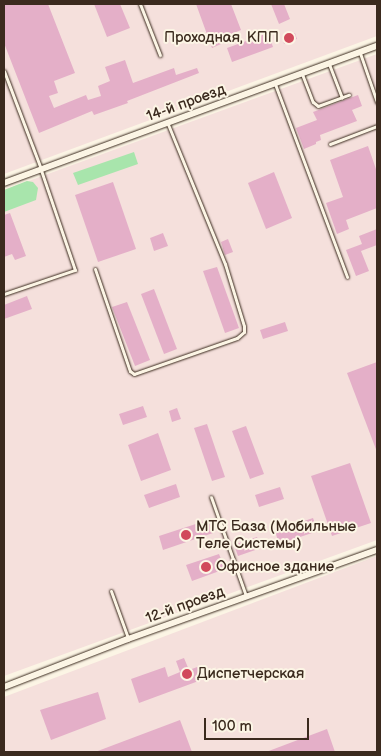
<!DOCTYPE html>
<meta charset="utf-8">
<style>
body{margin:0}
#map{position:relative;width:381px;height:756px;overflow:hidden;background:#fcf5e5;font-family:"Balsamiq Sans",sans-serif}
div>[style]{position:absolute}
.built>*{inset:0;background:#f5e0dc}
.green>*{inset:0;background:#a8e5ac}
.building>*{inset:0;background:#e4afc8}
.roads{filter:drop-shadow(0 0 1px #3b2a1e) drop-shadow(0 0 1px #3b2a1e)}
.service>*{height:3px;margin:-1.5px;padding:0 1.5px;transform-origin:1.5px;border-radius:1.5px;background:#fcf5e5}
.minor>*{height:6px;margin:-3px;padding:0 3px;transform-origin:3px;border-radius:3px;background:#fcf5e5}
.dots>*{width:14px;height:14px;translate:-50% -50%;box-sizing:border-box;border:2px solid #fcf5e5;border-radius:50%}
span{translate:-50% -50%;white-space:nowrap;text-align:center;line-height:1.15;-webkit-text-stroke:4px #fcf5e5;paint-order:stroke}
.poi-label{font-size:15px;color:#3b2a1e}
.right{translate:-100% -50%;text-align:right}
.left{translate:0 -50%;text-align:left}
.street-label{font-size:15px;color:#3b2a1e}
.frame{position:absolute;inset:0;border:5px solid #3b2a1e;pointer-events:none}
.scale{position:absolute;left:204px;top:718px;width:105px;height:22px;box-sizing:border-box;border:2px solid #3b2a1e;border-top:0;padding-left:6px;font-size:15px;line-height:18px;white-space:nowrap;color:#3b2a1e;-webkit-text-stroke:4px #fcf5e5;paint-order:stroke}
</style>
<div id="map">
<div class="built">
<i style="clip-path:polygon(4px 4px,377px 4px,377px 36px,4px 174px)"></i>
<i style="clip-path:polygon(377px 54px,377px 540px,4px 676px,4px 190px)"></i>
<i style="clip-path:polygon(377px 556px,377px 752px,4px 752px,4px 697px)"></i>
</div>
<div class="green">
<i style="clip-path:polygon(134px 152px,138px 164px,78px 185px,73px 173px)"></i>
<i style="clip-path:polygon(27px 181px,33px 182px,38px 188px,36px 200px,4px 212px,4px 190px)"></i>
</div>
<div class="building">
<i style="clip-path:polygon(4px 4px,48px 4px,75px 73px,54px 81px,58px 93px,49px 96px,54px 108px,86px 95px,88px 100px,101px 96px,98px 86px,110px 81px,105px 67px,125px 60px,133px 83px,174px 68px,176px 75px,197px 68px,199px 73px,127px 101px,128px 103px,94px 115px,92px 111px,39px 133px,4px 43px)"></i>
<i style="clip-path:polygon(94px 4px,120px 4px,130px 28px,107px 37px)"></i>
<i style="clip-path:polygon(196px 4px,231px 4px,241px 30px,219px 39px,221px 44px,212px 48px)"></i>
<i style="clip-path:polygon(271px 4px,284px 4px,290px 19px,279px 24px)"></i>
<i style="clip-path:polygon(268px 33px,273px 47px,232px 62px,227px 48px)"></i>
<i style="clip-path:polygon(295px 33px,297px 39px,284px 44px,282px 37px)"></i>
<i style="clip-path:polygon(358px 95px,362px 106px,352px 110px,357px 121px,320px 135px,321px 140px,316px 142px,316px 144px,304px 149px,296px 128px,317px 120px,313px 112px)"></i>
<i style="clip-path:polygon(368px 146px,377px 172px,377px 208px,346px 220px,349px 229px,337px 234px,326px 203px,343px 197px,330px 160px)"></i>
<i style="clip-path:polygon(274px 172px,292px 218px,266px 229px,248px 183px)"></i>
<i style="clip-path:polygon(113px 182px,136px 249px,98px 262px,75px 195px)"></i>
<i style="clip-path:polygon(10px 213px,26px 256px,15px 260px,12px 254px,4px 257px,4px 215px)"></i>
<i style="clip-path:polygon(377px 229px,377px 245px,361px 251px,369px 271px,356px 276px,346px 250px,362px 244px,359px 236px)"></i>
<i style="clip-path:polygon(163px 233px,168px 246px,154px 251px,150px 238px)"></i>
<i style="clip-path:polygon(228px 239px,233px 252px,225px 255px,221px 242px)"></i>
<i style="clip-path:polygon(217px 267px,239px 328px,225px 333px,203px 271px)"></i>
<i style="clip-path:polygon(154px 289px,177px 349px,164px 354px,141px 294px)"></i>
<i style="clip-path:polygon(27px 296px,32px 309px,4px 319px,4px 305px)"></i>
<i style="clip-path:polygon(127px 302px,150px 360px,135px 366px,112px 307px)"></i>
<i style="clip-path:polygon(285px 322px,288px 331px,263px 339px,260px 330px)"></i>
<i style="clip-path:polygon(377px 362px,377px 452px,347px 373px)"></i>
<i style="clip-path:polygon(143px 406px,147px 417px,123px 425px,119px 414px)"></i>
<i style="clip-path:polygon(177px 408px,181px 419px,172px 422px,169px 411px)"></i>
<i style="clip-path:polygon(207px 424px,225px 477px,212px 481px,194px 428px)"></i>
<i style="clip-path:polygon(246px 426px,264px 474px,250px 479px,232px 431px)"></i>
<i style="clip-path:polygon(158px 433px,171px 470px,141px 481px,128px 445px)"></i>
<i style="clip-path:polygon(350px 463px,371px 523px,332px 536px,311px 476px)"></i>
<i style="clip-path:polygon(176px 484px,180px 497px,149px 508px,144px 495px)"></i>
<i style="clip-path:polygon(280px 487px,284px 499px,259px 507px,255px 495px)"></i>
<i style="clip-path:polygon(313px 518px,318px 531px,279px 544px,275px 531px)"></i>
<i style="clip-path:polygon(208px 520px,213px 533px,163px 550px,159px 536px)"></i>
<i style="clip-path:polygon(257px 537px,261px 548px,238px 556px,234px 545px)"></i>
<i style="clip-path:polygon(219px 554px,225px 569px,192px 581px,186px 565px)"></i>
<i style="clip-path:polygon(184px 658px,189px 670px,200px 666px,204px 679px,139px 703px,131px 679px,165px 667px,168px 677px,180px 672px,176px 661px)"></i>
<i style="clip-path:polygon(98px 692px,106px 719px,51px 740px,40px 710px)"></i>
<i style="clip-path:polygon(180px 720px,192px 752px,95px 752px)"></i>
<i style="clip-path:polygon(327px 729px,335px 752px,266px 752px)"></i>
</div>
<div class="roads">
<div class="service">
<i style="left:140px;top:4px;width:55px;rotate:68.6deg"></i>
<i style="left:360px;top:53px;width:52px;rotate:70.9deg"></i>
<i style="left:329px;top:64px;width:36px;rotate:69deg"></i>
<i style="left:4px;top:71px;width:105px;rotate:69.3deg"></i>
<i style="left:302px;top:74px;width:30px;rotate:69deg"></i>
<i style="left:313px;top:102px;width:6px;rotate:39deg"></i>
<i style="left:318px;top:106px;width:33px;rotate:-20deg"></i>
<i style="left:275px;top:84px;width:206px;rotate:69.5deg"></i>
<i style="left:330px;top:144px;width:50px;rotate:-21deg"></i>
<i style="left:95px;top:269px;width:108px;rotate:71.1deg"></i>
<i style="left:130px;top:371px;width:5px;rotate:37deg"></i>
<i style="left:134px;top:374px;width:109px;rotate:-19.3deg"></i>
<i style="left:237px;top:338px;width:9px;rotate:-41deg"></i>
<i style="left:244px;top:332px;width:6px;rotate:-90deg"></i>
<i style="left:244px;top:326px;width:65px;rotate:-107deg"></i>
<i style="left:225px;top:264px;width:151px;rotate:-112.2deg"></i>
<i style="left:4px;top:294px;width:75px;rotate:-18.7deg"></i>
<i style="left:75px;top:270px;width:106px;rotate:-108.8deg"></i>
<i style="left:211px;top:497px;width:105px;rotate:70.5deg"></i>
<i style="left:111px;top:591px;width:50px;rotate:70.1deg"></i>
</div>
<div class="minor">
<i style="left:4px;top:183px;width:397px;rotate:-20.2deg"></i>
<i style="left:4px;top:687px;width:133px;rotate:-21.2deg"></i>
<i style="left:128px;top:639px;width:264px;rotate:-19.7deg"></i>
</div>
</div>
<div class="dots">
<i style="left:289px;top:38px;background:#d1495b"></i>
<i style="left:186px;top:535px;background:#d1495b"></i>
<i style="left:206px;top:567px;background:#d1495b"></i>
<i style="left:187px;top:674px;background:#d1495b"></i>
</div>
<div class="poi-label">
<span class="right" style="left:279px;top:38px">Проходная, КПП</span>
<span class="left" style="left:196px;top:535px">МТС База (Мобильные<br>Теле Системы)</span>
<span class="left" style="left:216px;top:567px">Офисное здание</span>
<span class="left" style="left:197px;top:674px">Диспетчерская</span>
</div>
<div class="street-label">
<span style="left:186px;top:103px;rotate:-20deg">14-й проезд</span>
<span style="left:185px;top:605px;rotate:-20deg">12-й проезд</span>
</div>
<div class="frame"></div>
<div class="scale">100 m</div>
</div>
